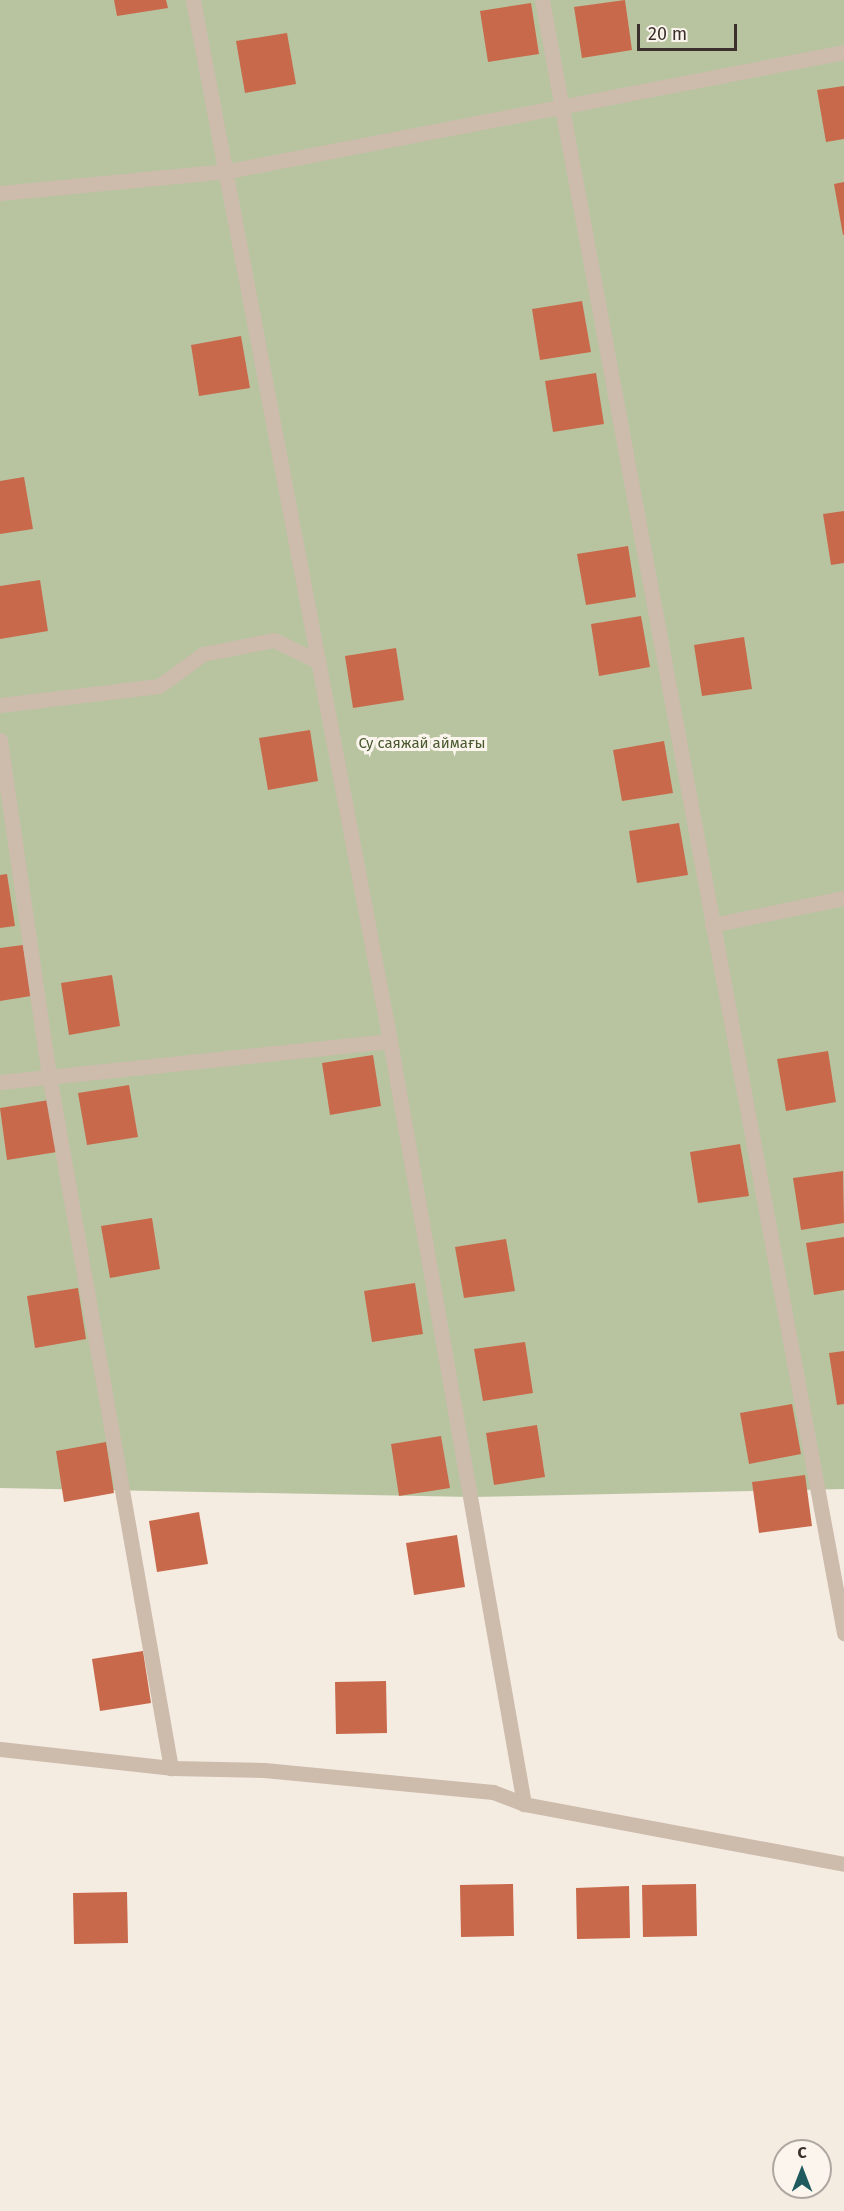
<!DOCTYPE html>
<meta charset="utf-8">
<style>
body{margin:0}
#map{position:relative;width:844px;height:2211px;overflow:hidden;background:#f4ebe1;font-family:"Fira Sans",sans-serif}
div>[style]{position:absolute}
.green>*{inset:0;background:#b8c4a0}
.building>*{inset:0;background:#c8694b}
.lane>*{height:15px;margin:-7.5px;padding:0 7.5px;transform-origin:7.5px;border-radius:7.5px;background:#cdbbac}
span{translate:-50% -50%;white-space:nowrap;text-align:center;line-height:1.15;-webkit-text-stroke:6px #fbf5ee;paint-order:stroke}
.park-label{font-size:15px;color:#4a5a2e}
.north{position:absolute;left:772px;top:2139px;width:60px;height:60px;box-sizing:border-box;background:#fbf5ee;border:2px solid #aea6a0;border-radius:50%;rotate:0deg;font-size:16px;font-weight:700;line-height:24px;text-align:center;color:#3b302b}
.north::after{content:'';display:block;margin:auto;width:21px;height:27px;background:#1f5a5e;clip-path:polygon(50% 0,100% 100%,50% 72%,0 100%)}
.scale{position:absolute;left:637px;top:24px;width:100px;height:27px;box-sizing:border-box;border:3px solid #3b302b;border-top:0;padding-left:8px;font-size:18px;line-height:21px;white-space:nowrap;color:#3b302b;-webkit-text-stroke:4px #fbf5ee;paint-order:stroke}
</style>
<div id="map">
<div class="green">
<i style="clip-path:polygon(0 0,844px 0,844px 1489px,472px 1497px,0 1488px)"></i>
</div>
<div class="building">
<i style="clip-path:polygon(114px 0,166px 0,168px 8px,117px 16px)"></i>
<i style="clip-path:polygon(625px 0,632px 50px,582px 58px,574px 7px)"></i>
<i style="clip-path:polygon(531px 3px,539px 54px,488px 62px,480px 11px)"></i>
<i style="clip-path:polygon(287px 33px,296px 84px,245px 93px,236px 41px)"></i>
<i style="clip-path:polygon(844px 86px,844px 139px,826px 142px,817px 90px)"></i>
<i style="clip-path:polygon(844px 182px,844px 235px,843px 235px,834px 184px)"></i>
<i style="clip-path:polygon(582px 301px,591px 352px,540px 360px,532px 309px)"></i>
<i style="clip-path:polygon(241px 336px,250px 388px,199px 396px,191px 345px)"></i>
<i style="clip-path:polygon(596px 373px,604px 424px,553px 432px,545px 381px)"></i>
<i style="clip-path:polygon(24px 477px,33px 529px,0 534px,0 481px)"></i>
<i style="clip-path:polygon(844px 511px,844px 563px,831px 565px,823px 514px)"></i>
<i style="clip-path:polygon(628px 546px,636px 597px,586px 605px,577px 554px)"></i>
<i style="clip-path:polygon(40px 580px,48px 631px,0 639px,0 586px)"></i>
<i style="clip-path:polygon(641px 616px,650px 667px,599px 676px,591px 624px)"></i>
<i style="clip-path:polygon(744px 637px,752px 689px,702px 696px,694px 645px)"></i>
<i style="clip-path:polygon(396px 648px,404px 700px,353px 708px,345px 656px)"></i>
<i style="clip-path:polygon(310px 730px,318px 781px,268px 790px,259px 738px)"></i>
<i style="clip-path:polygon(664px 741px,673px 793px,622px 801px,613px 750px)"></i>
<i style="clip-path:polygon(679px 823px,688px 875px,637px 883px,629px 831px)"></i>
<i style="clip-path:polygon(7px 874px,15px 926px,0 928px,0 875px)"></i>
<i style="clip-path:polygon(23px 945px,31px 996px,0 1001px,0 948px)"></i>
<i style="clip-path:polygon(112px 975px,120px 1026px,69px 1035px,61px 983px)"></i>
<i style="clip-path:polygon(828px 1051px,836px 1102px,786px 1111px,777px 1059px)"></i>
<i style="clip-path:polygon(373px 1055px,381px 1106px,330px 1115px,322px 1063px)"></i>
<i style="clip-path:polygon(129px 1085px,138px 1137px,87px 1145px,78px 1093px)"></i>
<i style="clip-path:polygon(49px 1100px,57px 1152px,7px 1160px,0 1108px)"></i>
<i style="clip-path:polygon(740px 1144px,749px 1196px,698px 1203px,690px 1152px)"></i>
<i style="clip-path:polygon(843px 1171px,844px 1223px,801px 1230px,793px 1178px)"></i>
<i style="clip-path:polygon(152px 1218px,160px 1269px,110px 1278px,101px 1226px)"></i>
<i style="clip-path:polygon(844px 1237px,844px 1290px,814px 1295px,806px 1243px)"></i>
<i style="clip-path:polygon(506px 1239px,515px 1291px,464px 1298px,455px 1247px)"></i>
<i style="clip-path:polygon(415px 1283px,423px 1334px,372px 1342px,364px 1291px)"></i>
<i style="clip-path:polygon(78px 1288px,86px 1339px,35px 1348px,27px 1296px)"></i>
<i style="clip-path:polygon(525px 1342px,533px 1393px,483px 1401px,474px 1349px)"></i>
<i style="clip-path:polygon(844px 1351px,844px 1404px,837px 1405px,829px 1353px)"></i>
<i style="clip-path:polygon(792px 1404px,801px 1454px,749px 1464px,740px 1413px)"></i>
<i style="clip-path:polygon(537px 1425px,545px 1477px,494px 1485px,486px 1433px)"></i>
<i style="clip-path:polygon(441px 1436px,450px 1488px,399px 1496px,391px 1444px)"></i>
<i style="clip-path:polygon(106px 1442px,114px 1493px,64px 1502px,56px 1451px)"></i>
<i style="clip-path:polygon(805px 1475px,812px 1526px,759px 1533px,752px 1482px)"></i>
<i style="clip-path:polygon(199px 1512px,208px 1564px,157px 1572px,149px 1521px)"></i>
<i style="clip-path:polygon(457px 1535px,465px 1587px,414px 1595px,406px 1543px)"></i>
<i style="clip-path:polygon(143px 1651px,151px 1703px,100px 1711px,92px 1659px)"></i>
<i style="clip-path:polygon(386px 1681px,387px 1733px,336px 1734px,335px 1682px)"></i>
<i style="clip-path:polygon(513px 1884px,514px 1936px,461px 1937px,460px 1885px)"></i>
<i style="clip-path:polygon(696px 1884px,697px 1936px,643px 1937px,642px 1885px)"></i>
<i style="clip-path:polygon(629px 1886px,630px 1938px,577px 1939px,576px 1888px)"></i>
<i style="clip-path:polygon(127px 1892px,128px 1943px,74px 1944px,73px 1893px)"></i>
</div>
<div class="lane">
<i style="left:193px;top:0;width:1059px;rotate:79.28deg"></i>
<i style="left:390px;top:1041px;width:775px;rotate:80.04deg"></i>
<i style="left:542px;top:0;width:1661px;rotate:79.52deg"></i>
<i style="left:0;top:193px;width:229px;rotate:-5.5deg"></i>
<i style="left:228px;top:171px;width:627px;rotate:-10.93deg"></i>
<i style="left:0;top:705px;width:160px;rotate:-6.8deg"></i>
<i style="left:159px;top:686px;width:54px;rotate:-36deg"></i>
<i style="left:203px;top:654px;width:72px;rotate:-11.2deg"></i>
<i style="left:274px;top:640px;width:48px;rotate:26deg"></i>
<i style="left:0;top:740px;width:339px;rotate:81.7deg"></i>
<i style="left:49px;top:1075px;width:704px;rotate:80.02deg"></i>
<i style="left:712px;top:925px;width:135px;rotate:-11.6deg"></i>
<i style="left:0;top:1082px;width:392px;rotate:-6deg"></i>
<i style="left:0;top:1749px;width:172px;rotate:6.3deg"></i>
<i style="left:171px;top:1768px;width:93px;rotate:1.2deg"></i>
<i style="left:264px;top:1770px;width:230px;rotate:5.5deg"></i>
<i style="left:493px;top:1792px;width:33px;rotate:21deg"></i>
<i style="left:524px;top:1804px;width:326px;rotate:10.6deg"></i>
</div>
<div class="park-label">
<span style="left:422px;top:744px">Су саяжай аймағы</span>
</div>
<div class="north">С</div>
<div class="scale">20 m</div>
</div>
